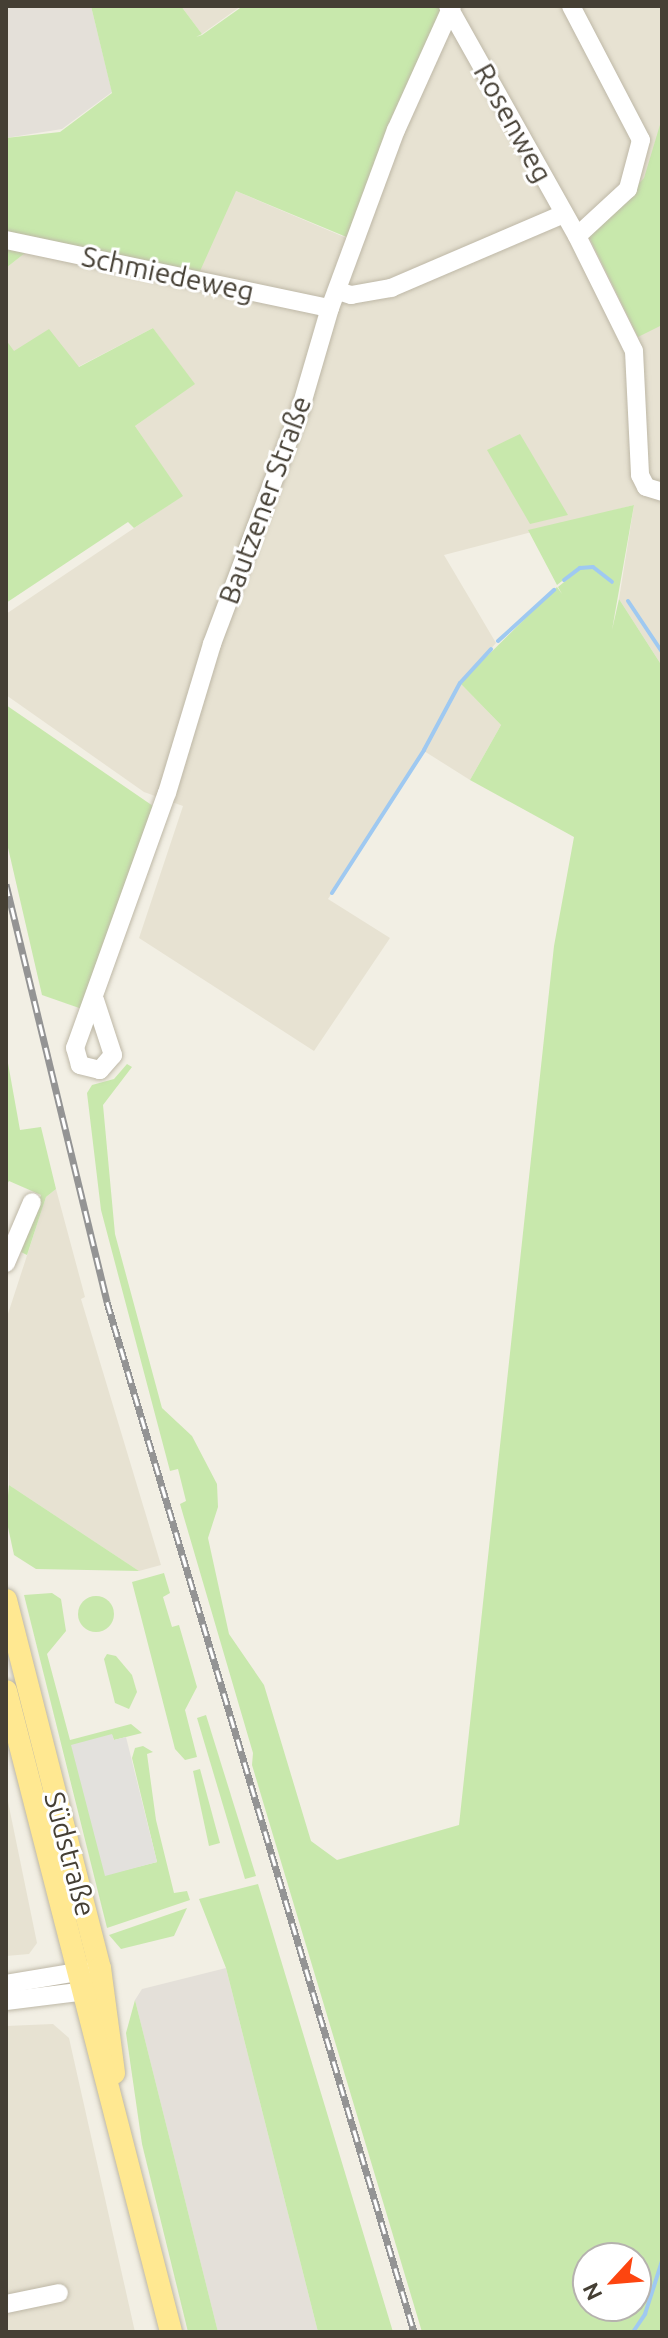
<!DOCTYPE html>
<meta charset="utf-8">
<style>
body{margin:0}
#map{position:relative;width:668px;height:2338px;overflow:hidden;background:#f2efe4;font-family:Ubuntu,sans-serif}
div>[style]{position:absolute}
.residential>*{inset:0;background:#e7e2d2}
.industrial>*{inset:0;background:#e4e0d9}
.green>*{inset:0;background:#c8e8ac}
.round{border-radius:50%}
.parking>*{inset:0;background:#e3e1dd}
.stream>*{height:4px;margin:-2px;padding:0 2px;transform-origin:2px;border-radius:2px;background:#9fc9f1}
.roads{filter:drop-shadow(0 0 2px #beb8a7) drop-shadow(0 0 2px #beb8a7)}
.minor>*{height:18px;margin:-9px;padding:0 9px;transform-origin:9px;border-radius:9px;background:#fff}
.major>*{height:22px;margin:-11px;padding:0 11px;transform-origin:11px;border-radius:11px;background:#ffe891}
.rail>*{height:7px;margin-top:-3.5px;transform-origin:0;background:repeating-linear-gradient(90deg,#fff 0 12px,#949494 0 24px);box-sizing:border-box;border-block:2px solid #949494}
span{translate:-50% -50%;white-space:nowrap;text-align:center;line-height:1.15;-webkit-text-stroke:6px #fff;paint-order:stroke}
.street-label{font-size:28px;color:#453f34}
.frame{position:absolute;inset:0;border:8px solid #453f34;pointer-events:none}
.north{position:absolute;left:572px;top:2242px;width:80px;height:80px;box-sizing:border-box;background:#fff;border:2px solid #b5b2ae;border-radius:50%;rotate:244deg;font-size:22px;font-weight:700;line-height:32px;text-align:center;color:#453f34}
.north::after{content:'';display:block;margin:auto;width:28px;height:36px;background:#fd4510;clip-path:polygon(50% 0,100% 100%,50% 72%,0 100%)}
</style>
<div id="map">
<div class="residential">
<i style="clip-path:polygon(181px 6px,241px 6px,202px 34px)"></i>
<i style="clip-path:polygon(449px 6px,662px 6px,662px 666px,619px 599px,634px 505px,444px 555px,496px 643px,460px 683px,501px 725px,470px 780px,424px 751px,328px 899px,390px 938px,314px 1051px,139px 938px,183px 806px,144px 792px,6px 695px,6px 614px,182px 496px,135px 426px,194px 384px,153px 328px,78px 367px,13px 352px,6px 340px,6px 268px,34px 246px,236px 191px,356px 242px)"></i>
<i style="clip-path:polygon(56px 1189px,85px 1297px,81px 1299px,161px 1565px,139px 1571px,9px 1485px,6px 1320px,46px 1197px)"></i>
<i style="clip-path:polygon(6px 1792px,37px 1943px,29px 1954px,6px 1956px)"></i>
<i style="clip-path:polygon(53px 2024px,69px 2038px,135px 2332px,6px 2332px,6px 2026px)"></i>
</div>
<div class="industrial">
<i style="clip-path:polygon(6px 6px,91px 6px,112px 92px,62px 129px,6px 138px)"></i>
<i style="clip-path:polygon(226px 1968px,318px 2332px,218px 2332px,135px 2000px,142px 1989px)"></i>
</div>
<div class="green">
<i style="clip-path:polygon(91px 6px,181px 6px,202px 34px,196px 37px,202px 35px,243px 6px,447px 6px,356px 241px,236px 191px,196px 280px,34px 246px,6px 268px,6px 138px,60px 132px,112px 93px)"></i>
<i style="clip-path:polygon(662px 118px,662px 325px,638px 337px,589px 237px,644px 178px)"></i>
<i style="clip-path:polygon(153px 328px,195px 384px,135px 426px,183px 496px,134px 528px,128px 522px,6px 603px,6px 340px,14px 351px,49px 329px,79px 367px)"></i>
<i style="clip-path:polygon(520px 434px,568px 515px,530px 524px,487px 450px)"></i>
<i style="clip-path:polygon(evenodd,634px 505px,612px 630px,619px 599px,662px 666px,662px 2332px,422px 2332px,252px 1765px,253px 1753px,180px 1504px,186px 1501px,178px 1469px,170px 1471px,101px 1210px,87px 1093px,92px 1085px,114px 1079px,127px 1064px,132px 1067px,103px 1105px,115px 1234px,162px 1408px,192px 1436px,217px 1484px,218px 1507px,208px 1538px,229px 1634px,264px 1685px,311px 1841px,337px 1860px,459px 1825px,554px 946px,574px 837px,470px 780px,501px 725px,460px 683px,557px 587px,562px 594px,558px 587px,580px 569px,593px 568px,609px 579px,593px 567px,580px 567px,557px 585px,528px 530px,634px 505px,636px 2258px,636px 2306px,588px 2306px,588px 2258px,636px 2258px)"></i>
<i style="clip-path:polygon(6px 705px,153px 806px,82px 1009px,42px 995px,6px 839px)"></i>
<i style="clip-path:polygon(6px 1052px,20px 1130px,41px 1127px,56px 1189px,46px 1197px,27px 1255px,21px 1252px,41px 1195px,9px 1181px,6px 1186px)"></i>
<i style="clip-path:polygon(9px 1485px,139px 1571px,36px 1569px,14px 1555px,6px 1518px)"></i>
<i style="clip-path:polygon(164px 1573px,170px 1593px,163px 1597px,172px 1627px,179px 1625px,197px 1687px,185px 1710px,197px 1757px,185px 1760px,175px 1749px,132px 1582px)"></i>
<i style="clip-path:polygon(52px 1593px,61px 1599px,66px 1631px,47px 1654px,70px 1740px,131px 1724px,142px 1733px,114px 1740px,112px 1735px,105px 1875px,157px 1862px,132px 1758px,135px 1748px,143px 1746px,153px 1752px,147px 1754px,156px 1820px,174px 1893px,187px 1891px,190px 1900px,107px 1928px,24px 1595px)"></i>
<i class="round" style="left:78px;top:1596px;width:36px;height:36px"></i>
<i style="clip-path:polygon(107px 1654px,116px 1656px,132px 1675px,137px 1692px,129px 1709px,115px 1703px,104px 1659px)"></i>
<i style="clip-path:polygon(206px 1715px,256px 1876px,245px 1879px,197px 1718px)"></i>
<i style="clip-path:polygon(200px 1769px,220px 1843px,209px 1846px,193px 1771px)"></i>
<i style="clip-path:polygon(258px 1884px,393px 2332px,318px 2332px,226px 1968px,199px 1899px)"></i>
<i style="clip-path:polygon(187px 1908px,174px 1936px,121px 1949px,109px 1935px)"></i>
<i style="clip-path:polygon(135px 2000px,218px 2332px,188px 2332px,142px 2144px,126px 2033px)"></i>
</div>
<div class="parking">
<i style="clip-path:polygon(112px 1734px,114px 1740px,126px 1737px,157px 1862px,105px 1876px,71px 1745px)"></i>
</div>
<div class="stream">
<i style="left:564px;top:580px;width:20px;rotate:-37deg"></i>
<i style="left:580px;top:568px;width:13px;rotate:-4deg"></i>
<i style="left:593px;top:567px;width:24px;rotate:38deg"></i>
<i style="left:628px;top:601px;width:61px;rotate:56.3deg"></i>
<i style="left:498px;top:641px;width:76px;rotate:-42.3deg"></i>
<i style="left:332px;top:893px;width:170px;rotate:-57.2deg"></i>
<i style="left:424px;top:750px;width:76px;rotate:-61.8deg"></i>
<i style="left:460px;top:683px;width:46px;rotate:-47.6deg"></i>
<i style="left:633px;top:2332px;width:22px;rotate:-56deg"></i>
<i style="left:645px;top:2314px;width:56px;rotate:-72.2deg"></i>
</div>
<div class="roads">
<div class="minor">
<i style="left:448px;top:6px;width:264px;rotate:60.7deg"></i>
<i style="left:577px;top:236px;width:128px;rotate:63.6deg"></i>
<i style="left:634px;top:351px;width:124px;rotate:87.2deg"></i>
<i style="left:640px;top:475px;width:13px;rotate:63deg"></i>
<i style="left:646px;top:487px;width:17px;rotate:17deg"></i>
<i style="left:571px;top:6px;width:151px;rotate:62.4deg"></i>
<i style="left:641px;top:140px;width:51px;rotate:104.9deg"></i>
<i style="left:628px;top:189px;width:69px;rotate:137.3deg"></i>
<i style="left:6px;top:240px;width:331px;rotate:11.9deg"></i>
<i style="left:338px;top:291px;width:14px;rotate:17deg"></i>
<i style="left:351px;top:295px;width:41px;rotate:-9.9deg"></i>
<i style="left:391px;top:288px;width:188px;rotate:-23.2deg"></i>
<i style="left:95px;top:1000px;width:58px;rotate:71.9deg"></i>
<i style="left:113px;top:1055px;width:20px;rotate:131deg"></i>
<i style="left:100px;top:1070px;width:21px;rotate:-166deg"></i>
<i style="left:80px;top:1065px;width:18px;rotate:-106deg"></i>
<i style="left:75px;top:1048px;width:271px;rotate:-70.2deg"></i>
<i style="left:167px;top:793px;width:156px;rotate:-73.2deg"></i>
<i style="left:212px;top:644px;width:253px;rotate:-69.4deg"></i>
<i style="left:301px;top:407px;width:103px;rotate:-73.7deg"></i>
<i style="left:330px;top:308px;width:190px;rotate:-69.7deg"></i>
<i style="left:396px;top:130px;width:136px;rotate:-65.7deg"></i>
<i style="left:6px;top:1263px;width:66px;rotate:-66.9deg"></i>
<i style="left:6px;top:1984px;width:85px;rotate:-9.5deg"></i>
<i style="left:6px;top:2001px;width:89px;rotate:-7.1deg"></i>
<i style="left:6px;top:2304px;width:54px;rotate:-11.7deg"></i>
</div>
<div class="major">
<i style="left:6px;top:1600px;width:380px;rotate:75.7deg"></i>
<i style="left:100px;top:1968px;width:106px;rotate:82.4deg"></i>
<i style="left:6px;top:1691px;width:662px;rotate:75.56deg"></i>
</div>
</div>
<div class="rail">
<i style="left:6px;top:884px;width:430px;rotate:76.4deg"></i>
<i style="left:107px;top:1302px;width:1075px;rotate:73.4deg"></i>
</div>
<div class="street-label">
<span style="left:513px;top:123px;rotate:61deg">Rosenweg</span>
<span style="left:168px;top:274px;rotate:12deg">Schmiedeweg</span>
<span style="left:265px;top:500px;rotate:-70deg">Bautzener Straße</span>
<span style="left:70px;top:1854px;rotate:75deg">Südstraße</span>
</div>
<div class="frame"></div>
<div class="north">N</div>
</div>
